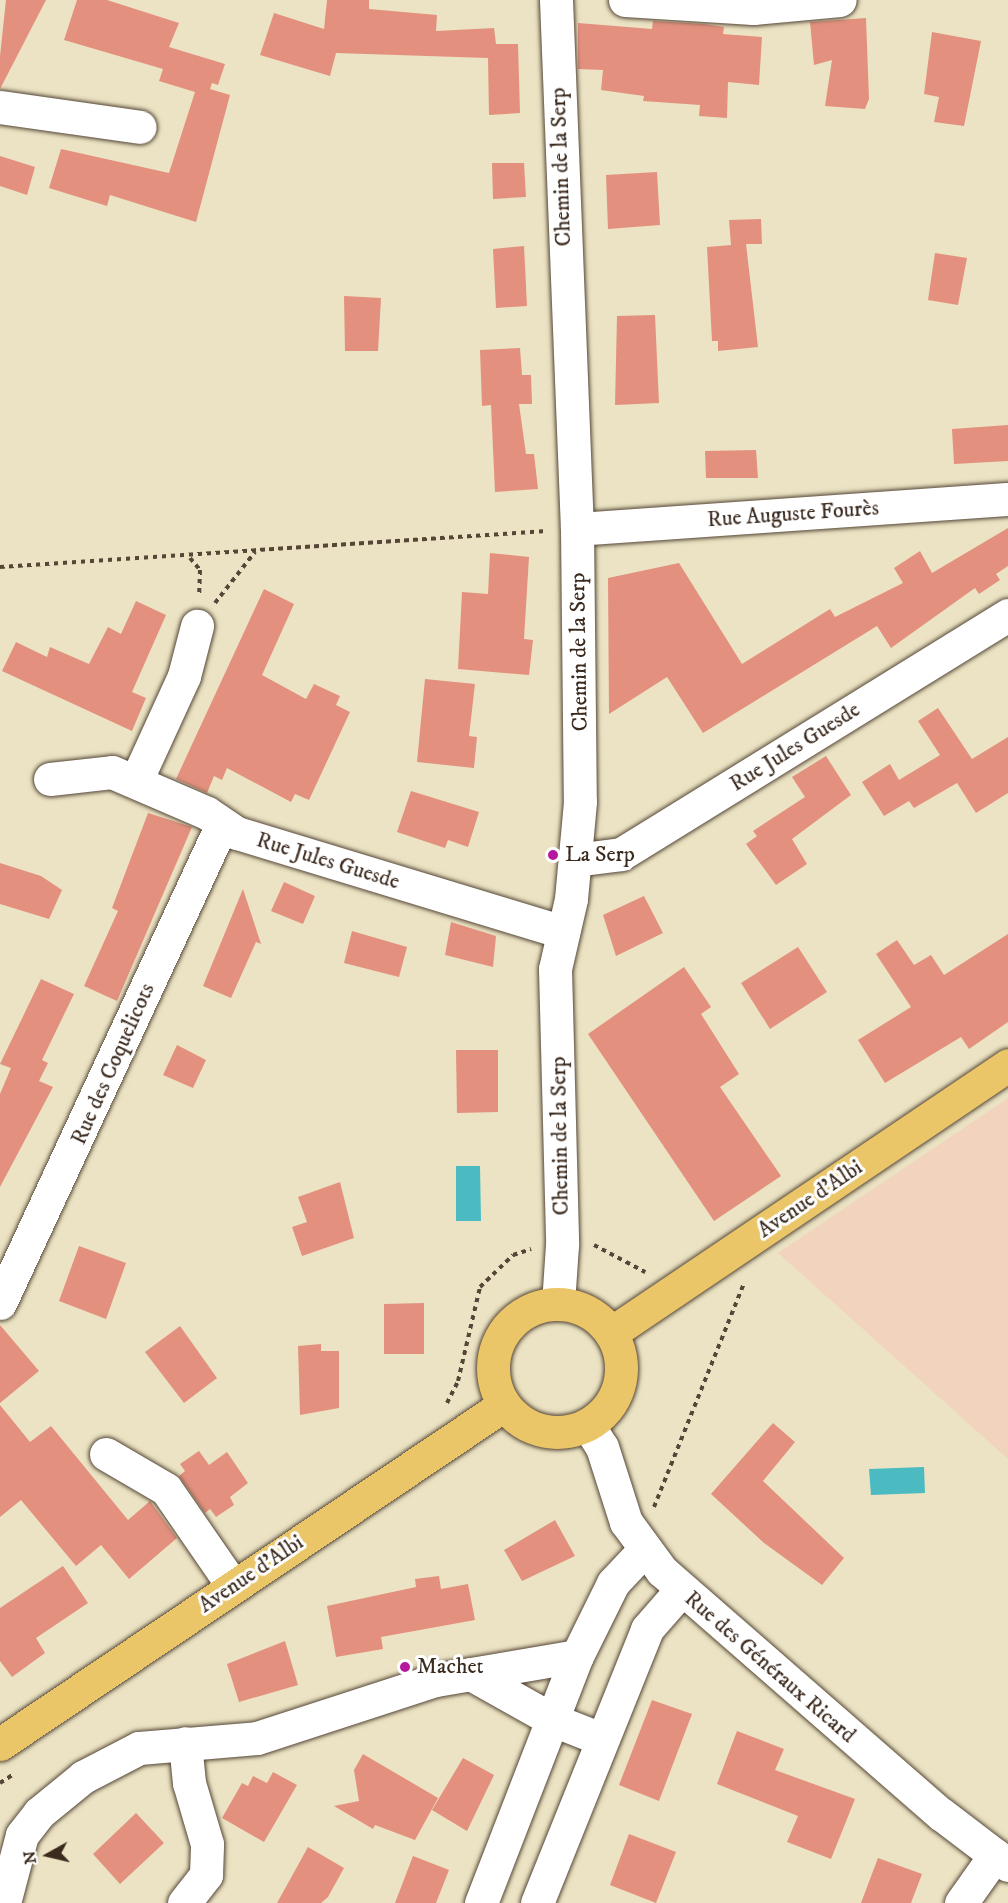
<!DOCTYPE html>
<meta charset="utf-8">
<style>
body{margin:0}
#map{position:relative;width:1008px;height:1903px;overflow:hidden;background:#ebe3c3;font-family:"IM FELL DW Pica",serif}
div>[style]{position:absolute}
.built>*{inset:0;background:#f2d4be}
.water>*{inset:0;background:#4cbbc1}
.building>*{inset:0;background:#e3917e}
.path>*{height:4px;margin-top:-2px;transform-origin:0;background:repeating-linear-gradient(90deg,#554637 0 4.5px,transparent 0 9px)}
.roads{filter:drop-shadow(0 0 2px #554637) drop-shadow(0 0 2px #554637)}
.minor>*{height:33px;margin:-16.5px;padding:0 16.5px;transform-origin:16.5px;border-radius:16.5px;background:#fff}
.major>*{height:33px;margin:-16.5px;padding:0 16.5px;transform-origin:16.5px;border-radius:16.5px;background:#ebc669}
.major>.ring{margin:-16.5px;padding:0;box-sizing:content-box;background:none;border:33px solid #ebc669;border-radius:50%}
.dots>*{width:16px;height:16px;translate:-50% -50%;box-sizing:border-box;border:3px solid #fff;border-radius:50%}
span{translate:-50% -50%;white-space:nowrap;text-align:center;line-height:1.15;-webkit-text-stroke:6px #fff;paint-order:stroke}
.street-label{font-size:22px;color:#3b2a1e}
.poi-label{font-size:22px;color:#3b2a1e}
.left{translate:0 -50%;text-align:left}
.north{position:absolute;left:18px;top:1825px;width:60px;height:60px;-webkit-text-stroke:4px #fff;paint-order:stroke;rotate:262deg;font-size:16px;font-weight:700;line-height:24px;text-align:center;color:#3b2a1e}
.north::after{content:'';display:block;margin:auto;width:21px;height:27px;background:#3b2a1e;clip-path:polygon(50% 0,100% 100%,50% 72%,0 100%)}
</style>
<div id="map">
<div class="built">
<i style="clip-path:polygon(1008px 1098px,1008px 1459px,778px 1253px)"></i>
</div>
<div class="water">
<i style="clip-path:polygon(456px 1166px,480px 1166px,481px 1221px,456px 1221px)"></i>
<i style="clip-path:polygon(924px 1467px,925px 1493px,871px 1495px,869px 1469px)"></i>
</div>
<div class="building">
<i style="clip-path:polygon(6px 0,46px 0,0 89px,0 56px)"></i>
<i style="clip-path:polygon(77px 0,107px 0,179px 23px,169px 47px,225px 64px,218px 85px,212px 83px,210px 89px,230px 95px,196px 222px,110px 195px,107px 206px,49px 188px,61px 149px,169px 173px,195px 92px,159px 81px,163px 69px,64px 40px)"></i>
<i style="clip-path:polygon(327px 0,369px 0,369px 9px,437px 15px,436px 31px,494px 28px,496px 44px,518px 44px,520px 113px,489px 115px,488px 58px,336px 53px,330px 76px,260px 55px,274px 13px,324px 29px)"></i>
<i style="clip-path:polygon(866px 18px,869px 99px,865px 109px,825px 106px,832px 60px,814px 65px,810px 22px)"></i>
<i style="clip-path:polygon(653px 21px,704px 24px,724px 27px,723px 34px,762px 37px,759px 85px,728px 82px,727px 118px,699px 116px,700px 105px,643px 101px,644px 96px,601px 90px,603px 70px,578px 69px,578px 23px,652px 29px)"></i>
<i style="clip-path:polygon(932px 32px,981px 41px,964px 126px,934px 122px,939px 97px,924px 94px)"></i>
<i style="clip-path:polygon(0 156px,35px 167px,27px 195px,0 186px)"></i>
<i style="clip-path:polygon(492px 163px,524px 163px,526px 197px,493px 199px)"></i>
<i style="clip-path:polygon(657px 172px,660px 225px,608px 229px,606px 175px)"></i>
<i style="clip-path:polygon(761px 219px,762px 244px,746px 244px,758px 347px,718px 351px,718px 341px,712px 341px,707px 247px,743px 244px,731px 245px,729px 220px)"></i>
<i style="clip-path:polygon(524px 246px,527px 306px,496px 308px,493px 249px)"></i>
<i style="clip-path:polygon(935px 253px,967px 258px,958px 305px,928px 300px)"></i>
<i style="clip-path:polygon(344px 296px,381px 298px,378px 351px,345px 351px)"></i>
<i style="clip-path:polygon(655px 315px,659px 403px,615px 405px,617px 316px)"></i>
<i style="clip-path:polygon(520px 348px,522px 375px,531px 375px,532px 404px,519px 404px,526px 454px,534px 454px,538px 489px,495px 492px,491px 405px,482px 406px,480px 350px)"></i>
<i style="clip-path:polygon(1008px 425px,1008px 461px,954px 464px,952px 429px)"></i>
<i style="clip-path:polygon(756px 450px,758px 478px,706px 478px,705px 451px)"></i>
<i style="clip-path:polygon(1008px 528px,1008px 566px,996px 574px,1000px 580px,979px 594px,975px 588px,891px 648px,877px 626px,703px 733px,667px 677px,609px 714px,608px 578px,679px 563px,742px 664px,830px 609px,835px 617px,903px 583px,894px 568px,920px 551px,932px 573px)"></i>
<i style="clip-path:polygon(490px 553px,529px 557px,524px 639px,533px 640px,529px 675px,458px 669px,462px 592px,488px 594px)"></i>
<i style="clip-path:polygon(264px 589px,294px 604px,262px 675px,306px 699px,314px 684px,340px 696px,336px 705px,350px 712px,309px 800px,295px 794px,291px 802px,227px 768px,222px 780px,214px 776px,207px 793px,176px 779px)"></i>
<i style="clip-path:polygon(136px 601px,166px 615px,132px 692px,146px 698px,132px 731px,2px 671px,16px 642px,47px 657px,50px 647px,89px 664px,108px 627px,121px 634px)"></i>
<i style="clip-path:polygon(425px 679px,475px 684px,469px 736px,477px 737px,474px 768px,417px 762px)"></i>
<i style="clip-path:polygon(938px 708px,972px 759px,1008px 737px,1008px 793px,976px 813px,957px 783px,914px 808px,909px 801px,884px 816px,862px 782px,890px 764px,899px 780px,940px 755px,918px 721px)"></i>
<i style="clip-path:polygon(826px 756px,851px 795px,792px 839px,807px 864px,776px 885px,746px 844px,757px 836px,753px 831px,805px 797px,792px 777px)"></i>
<i style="clip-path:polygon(411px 791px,479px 812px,468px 847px,448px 840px,445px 848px,397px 832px)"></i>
<i style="clip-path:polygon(148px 813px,192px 827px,117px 1001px,84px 986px,118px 911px,112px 908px)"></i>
<i style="clip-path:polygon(0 863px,41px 876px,62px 890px,49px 919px,0 904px)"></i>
<i style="clip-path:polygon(284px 882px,315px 896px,303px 924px,271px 911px)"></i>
<i style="clip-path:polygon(243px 889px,261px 944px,256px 942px,231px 998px,203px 986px)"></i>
<i style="clip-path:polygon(644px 896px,663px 933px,616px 956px,603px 915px)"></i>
<i style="clip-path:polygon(451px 922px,496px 936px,493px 967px,445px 955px)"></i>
<i style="clip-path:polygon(352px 931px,407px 947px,399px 977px,344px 963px)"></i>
<i style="clip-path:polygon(1008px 934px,1008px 1022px,969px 1049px,961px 1037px,885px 1083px,858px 1040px,911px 1007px,876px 954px,897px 940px,914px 965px,931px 955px,944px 975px)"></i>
<i style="clip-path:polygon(798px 947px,827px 992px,770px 1029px,741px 983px)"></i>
<i style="clip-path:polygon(684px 967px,711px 1007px,701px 1014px,739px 1074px,720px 1087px,781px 1176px,714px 1221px,588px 1034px)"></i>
<i style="clip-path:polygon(41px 979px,74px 994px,42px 1060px,48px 1063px,39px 1081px,53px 1087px,0 1187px,0 1094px,11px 1068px,0 1064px)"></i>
<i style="clip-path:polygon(177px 1045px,206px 1060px,193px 1088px,163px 1075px)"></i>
<i style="clip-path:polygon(456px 1050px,498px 1050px,498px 1112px,457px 1113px)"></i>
<i style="clip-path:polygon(340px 1182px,354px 1238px,302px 1256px,292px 1227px,307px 1222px,298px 1197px)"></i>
<i style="clip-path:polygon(79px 1246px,126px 1263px,106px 1319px,59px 1301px)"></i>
<i style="clip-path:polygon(424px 1303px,424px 1354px,384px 1354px,384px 1304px)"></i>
<i style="clip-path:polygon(0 1325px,39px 1371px,0 1403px)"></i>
<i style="clip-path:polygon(180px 1326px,217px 1378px,184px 1403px,145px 1352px)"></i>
<i style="clip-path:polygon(321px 1344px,321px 1351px,339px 1351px,339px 1408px,300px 1415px,298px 1346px)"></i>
<i style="clip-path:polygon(0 1405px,30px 1442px,51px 1426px,128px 1520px,150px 1501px,177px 1538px,129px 1579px,101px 1545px,76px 1566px,21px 1500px,0 1517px)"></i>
<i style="clip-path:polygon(773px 1423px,795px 1442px,763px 1481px,844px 1558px,822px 1585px,764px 1543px,711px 1494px)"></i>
<i style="clip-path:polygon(199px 1451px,209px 1465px,227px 1452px,248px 1483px,230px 1497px,234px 1505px,216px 1517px,210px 1509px,205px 1513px,179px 1476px,185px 1471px,180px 1464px)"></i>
<i style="clip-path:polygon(555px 1520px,575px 1556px,522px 1581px,504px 1550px)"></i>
<i style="clip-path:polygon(63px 1566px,88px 1603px,36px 1638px,45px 1653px,12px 1677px,0 1661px,0 1608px)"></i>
<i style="clip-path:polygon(439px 1576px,441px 1589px,468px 1584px,475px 1620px,381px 1637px,383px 1649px,336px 1657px,327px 1606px,416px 1587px,415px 1579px)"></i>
<i style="clip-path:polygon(285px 1641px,298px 1685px,239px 1702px,227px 1664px)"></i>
<i style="clip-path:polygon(652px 1700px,692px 1714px,659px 1801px,619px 1785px)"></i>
<i style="clip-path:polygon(737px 1731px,784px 1749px,775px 1770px,855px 1799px,831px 1859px,787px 1842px,798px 1816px,717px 1784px)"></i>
<i style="clip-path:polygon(363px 1754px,438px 1798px,415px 1840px,375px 1825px,373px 1829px,334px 1806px,359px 1801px,354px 1770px)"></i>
<i style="clip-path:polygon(463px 1758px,494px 1775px,467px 1831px,432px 1810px)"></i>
<i style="clip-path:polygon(273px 1772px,297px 1785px,264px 1842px,222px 1818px,242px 1783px,248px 1786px,253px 1776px,267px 1783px)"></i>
<i style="clip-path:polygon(136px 1813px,164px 1843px,120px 1884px,93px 1854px)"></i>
<i style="clip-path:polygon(629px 1834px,676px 1852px,656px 1903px,610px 1885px)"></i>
<i style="clip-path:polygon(308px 1847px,344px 1868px,328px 1897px,321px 1903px,277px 1903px)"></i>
<i style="clip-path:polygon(413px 1856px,449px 1870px,436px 1903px,395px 1903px)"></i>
<i style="clip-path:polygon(878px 1858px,922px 1874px,911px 1903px,861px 1903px)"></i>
</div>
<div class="path">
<i style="left:190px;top:558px;width:16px;rotate:50deg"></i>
<i style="left:200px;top:570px;width:25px;rotate:92deg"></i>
<i style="left:0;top:567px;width:548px;rotate:-3.77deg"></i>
<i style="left:215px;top:603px;width:65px;rotate:-51.9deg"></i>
<i style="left:594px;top:1245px;width:58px;rotate:27.9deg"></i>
<i style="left:447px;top:1403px;width:25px;rotate:-63deg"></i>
<i style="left:458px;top:1381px;width:97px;rotate:-76.8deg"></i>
<i style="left:480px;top:1287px;width:46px;rotate:-44.1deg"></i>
<i style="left:513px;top:1255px;width:19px;rotate:-18deg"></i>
<i style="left:654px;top:1507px;width:241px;rotate:-68.1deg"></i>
<i style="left:0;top:1783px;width:17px;rotate:-33deg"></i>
</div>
<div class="roads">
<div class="minor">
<i style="left:556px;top:0;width:529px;rotate:87.73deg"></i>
<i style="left:577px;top:529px;width:273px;rotate:89.4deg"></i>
<i style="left:580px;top:802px;width:97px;rotate:95.3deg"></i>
<i style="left:571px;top:899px;width:72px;rotate:102.9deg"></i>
<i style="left:555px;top:969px;width:276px;rotate:88.5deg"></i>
<i style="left:562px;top:1245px;width:58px;rotate:93.9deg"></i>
<i style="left:625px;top:0;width:128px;rotate:3.6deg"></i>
<i style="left:753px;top:8px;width:87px;rotate:-5.3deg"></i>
<i style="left:0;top:107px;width:141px;rotate:8.1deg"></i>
<i style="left:577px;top:529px;width:432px;rotate:-4deg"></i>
<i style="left:50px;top:779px;width:62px;rotate:-6.4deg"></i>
<i style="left:112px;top:772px;width:103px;rotate:23.3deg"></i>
<i style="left:207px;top:813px;width:36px;rotate:34deg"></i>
<i style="left:237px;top:833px;width:341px;rotate:16.9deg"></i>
<i style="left:136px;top:781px;width:115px;rotate:-65.4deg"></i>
<i style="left:184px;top:676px;width:52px;rotate:-75.4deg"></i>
<i style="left:575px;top:860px;width:46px;rotate:-7.4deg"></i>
<i style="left:621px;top:854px;width:455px;rotate:-31.7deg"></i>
<i style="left:0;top:1303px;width:528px;rotate:-65.13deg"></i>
<i style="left:588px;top:1425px;width:26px;rotate:58deg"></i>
<i style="left:602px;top:1447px;width:79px;rotate:72.3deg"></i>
<i style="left:626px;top:1522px;width:61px;rotate:53.7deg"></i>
<i style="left:662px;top:1571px;width:370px;rotate:41.1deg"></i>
<i style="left:941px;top:1814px;width:84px;rotate:37.3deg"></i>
<i style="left:106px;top:1454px;width:69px;rotate:30.3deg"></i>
<i style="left:166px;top:1489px;width:118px;rotate:55.4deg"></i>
<i style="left:471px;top:1674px;width:94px;rotate:29.3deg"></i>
<i style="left:553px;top:1720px;width:52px;rotate:21.6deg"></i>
<i style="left:4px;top:1903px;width:70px;rotate:-75.2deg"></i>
<i style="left:22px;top:1835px;width:28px;rotate:-52deg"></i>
<i style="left:39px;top:1813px;width:57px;rotate:-39.3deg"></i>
<i style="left:83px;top:1777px;width:63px;rotate:-27.4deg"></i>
<i style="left:139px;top:1748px;width:118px;rotate:-4.8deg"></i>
<i style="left:257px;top:1738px;width:188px;rotate:-18deg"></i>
<i style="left:436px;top:1680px;width:143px;rotate:-9.7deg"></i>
<i style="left:184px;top:1903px;width:36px;rotate:-52deg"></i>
<i style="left:206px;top:1875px;width:31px;rotate:-88deg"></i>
<i style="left:207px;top:1844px;width:64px;rotate:-106.4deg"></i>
<i style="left:189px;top:1783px;width:40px;rotate:-95.7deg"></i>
<i style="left:481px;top:1903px;width:265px;rotate:-68.8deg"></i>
<i style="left:577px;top:1656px;width:81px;rotate:-63.7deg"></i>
<i style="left:613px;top:1583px;width:44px;rotate:-46.8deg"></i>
<i style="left:537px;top:1903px;width:295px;rotate:-68.1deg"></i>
<i style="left:647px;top:1629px;width:52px;rotate:-48.9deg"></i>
<i style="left:961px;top:1903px;width:59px;rotate:-54.7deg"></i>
</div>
<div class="major">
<i class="ring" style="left:493px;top:1304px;width:95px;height:95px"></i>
<i style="left:611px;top:1333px;width:479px;rotate:-34deg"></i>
<i style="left:0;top:1744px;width:607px;rotate:-33.93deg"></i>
</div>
</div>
<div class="dots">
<i style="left:553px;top:855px;background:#b5179e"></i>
<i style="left:405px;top:1667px;background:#b5179e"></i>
</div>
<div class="street-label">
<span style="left:561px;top:167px;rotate:-92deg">Chemin de la Serp</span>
<span style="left:793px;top:514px;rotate:-4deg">Rue Auguste Fourès</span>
<span style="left:579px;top:652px;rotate:-91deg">Chemin de la Serp</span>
<span style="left:795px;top:747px;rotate:-32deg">Rue Jules Guesde</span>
<span style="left:328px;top:861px;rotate:17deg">Rue Jules Guesde</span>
<span style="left:113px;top:1064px;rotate:-66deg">Rue des Coquelicots</span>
<span style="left:560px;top:1136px;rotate:-91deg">Chemin de la Serp</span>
<span style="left:810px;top:1199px;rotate:-34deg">Avenue d'Albi</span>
<span style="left:251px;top:1574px;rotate:-34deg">Avenue d'Albi</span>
<span style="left:770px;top:1667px;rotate:41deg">Rue des Généraux Ricard</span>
</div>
<div class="poi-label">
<span class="left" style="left:565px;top:855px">La Serp</span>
<span class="left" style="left:417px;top:1667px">Machet</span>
</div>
<div class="north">N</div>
</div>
